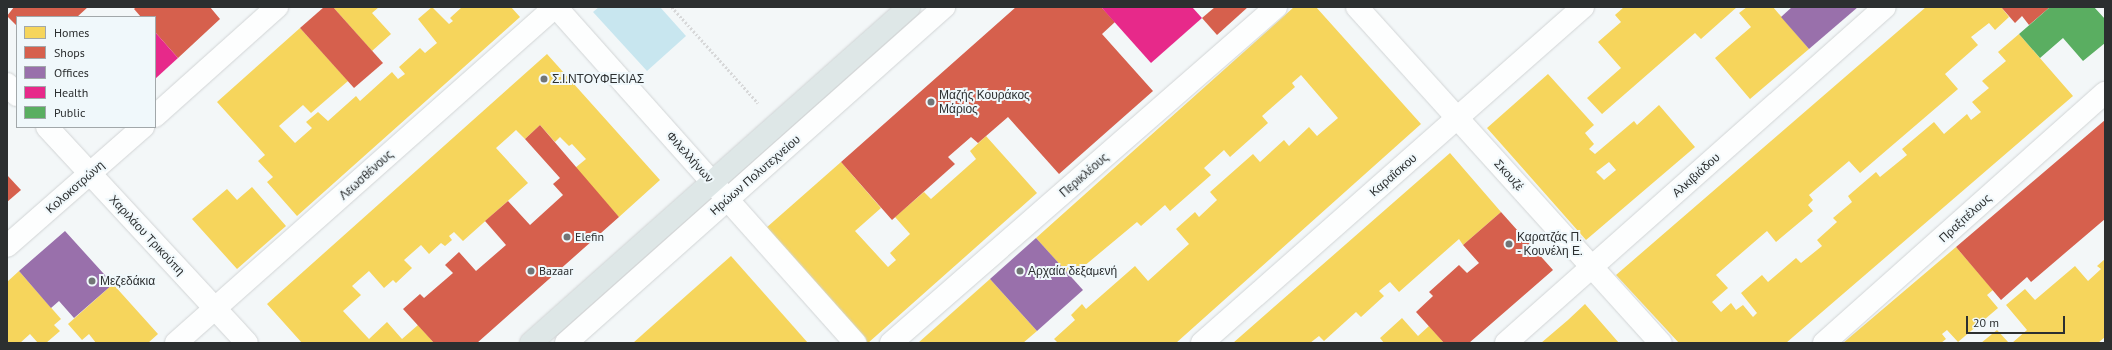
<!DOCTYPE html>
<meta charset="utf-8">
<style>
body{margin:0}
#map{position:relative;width:2112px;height:350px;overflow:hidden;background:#f3f7f8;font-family:"PT Sans",sans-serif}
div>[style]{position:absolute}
.green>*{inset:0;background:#c8e6ef}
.homes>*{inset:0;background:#f6d55c}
.shops>*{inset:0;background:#d6604d}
.offices>*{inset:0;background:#9970ab}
.health>*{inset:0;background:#e7298a}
.public>*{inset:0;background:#5aae61}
.path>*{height:2.5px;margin-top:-1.25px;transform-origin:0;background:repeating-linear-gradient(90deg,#d7d8d9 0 2px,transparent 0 4px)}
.roads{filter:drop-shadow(0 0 1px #d1d4d5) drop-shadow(0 0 1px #d1d4d5)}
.minor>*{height:22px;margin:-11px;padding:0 11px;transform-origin:11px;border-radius:11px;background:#fdfefe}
.major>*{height:22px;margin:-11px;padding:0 11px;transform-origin:11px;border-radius:11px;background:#dee7e7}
.dots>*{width:11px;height:11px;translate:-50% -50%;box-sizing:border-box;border:2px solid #f0f8fb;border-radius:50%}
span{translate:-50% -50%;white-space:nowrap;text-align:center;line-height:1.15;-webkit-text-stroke:4px #f0f8fb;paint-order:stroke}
.poi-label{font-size:12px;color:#2c2f30}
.left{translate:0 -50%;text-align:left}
.street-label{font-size:12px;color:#2c2f30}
.frame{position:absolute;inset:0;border:8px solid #2c2f30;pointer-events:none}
.legend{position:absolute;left:16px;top:16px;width:140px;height:112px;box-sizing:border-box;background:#f0f8fb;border:1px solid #a2a8aa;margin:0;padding:5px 7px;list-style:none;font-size:12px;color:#2c2f30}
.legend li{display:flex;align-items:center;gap:8px;height:20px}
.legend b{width:20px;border:1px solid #a2a8aa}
.scale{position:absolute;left:1966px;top:316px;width:99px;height:18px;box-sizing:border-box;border:2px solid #2c2f30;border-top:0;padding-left:5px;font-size:12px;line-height:14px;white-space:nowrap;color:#2c2f30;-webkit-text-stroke:3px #f0f8fb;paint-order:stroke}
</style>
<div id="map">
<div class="green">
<i style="clip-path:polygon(599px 7px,660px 7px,686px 36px,647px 71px,593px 12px)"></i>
</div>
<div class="homes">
<i style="clip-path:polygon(333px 7px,379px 7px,372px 13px,391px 34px,372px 51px)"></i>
<i style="clip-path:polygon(432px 7px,449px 24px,453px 21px,450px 18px,462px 7px,511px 7px,520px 17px,297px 216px,267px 182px,273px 177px,258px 161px,265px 155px,217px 102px,300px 28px,348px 81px,311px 113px,303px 105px,279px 126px,295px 143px,312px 128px,306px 122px,318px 112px,328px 121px,356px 96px,360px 101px,392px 72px,398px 79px,405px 74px,399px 67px,420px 48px,425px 53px,437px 43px,418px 19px)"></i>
<i style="clip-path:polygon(1294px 7px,1316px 7px,1421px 124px,1176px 343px,1058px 343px,1054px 339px,1075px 320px,1071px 315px,1082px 304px,1086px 309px,1135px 266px,1148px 281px,1189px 244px,1176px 229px,1195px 212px,1199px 217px,1217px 200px,1210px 192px,1253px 154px,1260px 162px,1284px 140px,1289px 146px,1309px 127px,1317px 136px,1338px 118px,1301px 75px,1292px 83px,1295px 87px,1262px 116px,1268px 123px,1230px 157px,1224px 150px,1204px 168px,1211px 175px,1170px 211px,1165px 205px,1141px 226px,1137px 222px,1071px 277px,1036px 238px)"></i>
<i style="clip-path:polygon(1624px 7px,1737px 7px,1701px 39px,1695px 33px,1602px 114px,1587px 98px,1621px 68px,1598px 42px,1621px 22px,1615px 15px)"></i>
<i style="clip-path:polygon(1747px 7px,1773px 7px,1809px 49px,1750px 99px,1715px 58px,1751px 27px,1739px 13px)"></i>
<i style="clip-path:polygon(1926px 7px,2001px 7px,2009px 17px,1995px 30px,1989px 23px,1971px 37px,1978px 45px,1945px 74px,1958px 89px,1860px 173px,1849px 161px,1809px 195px,1813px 200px,1808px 205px,1813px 211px,1776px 242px,1767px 231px,1716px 275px,1728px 288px,1712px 302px,1721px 312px,1731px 303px,1736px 310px,1743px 305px,1753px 317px,1757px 313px,1741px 293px,1762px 275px,1768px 282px,1796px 258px,1801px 263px,1822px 246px,1817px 240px,1837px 222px,1833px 218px,1852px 202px,1848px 196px,1876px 172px,1880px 177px,1907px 155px,1902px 149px,1934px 122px,1944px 134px,1967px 114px,1971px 120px,1981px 112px,1972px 102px,1989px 88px,1982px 81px,2006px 61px,1998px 52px,2019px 34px,2073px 96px,1786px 343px,1679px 343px,1616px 275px)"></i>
<i style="clip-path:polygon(547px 54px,660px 180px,619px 217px,575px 168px,586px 159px,572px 144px,569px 146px,560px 137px,555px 142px,540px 125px,525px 139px,516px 130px,496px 148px,528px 183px,463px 241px,454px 232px,449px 236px,452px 240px,445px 246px,441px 243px,429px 254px,421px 245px,404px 260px,412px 268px,396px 283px,393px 280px,384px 288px,369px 271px,352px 286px,361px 295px,343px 311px,369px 339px,387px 322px,402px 339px,418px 325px,434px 343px,302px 343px,267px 304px)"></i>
<i style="clip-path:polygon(evenodd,1548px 74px,1594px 125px,1585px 133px,1594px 144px,1589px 149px,1595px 154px,1634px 121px,1637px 125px,1659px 105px,1695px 147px,1586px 240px,1487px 128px,1548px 74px,1609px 162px,1616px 170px,1604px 180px,1596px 172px,1609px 162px)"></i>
<i style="clip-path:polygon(986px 136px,1037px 193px,868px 343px,766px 228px,841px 162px,881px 208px,855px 231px,888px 267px,896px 260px,890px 253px,910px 234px,895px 217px,924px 192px,931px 199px,976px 159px,970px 151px)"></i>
<i style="clip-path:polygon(1450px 153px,1501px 212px,1463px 245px,1459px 239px,1399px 292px,1390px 282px,1379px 291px,1384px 296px,1361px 317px,1356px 312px,1324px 341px,1319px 336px,1310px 343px,1233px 343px)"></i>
<i style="clip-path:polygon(252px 187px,286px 226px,237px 269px,192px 219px,227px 189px,237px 200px)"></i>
<i style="clip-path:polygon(1956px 247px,1993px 290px,1987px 295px,1998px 308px,1958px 342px,1947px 330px,1942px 334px,1946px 339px,1941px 343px,1843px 343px)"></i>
<i style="clip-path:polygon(731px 256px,808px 343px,633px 343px,670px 310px)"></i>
<i style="clip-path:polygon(2105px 259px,2105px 337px,2098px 343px,2012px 343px,2027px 330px,2006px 305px,2025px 289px,2035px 300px,2075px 266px,2088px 281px,2101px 269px,2097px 266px)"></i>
<i style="clip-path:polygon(19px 271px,61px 319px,54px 325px,60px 331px,46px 343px,38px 343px,30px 334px,20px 343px,7px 343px,7px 282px)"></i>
<i style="clip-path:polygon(990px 279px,1037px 331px,1023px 343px,918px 343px)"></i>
<i style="clip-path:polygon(113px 284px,158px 334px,148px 343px,96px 343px,89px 334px,82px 340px,68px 324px)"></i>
<i style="clip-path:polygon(1585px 304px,1619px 343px,1541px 343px,1568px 320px)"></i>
<i style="clip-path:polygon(1402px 318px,1418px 336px,1429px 326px,1444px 343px,1384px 343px,1380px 338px)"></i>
<i style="clip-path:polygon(1997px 330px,2009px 343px,1981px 343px)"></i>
</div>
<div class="shops">
<i style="clip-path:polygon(14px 7px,88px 7px,77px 17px,17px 17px,17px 26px,7px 16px)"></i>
<i style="clip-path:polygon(136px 7px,210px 7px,220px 19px,178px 58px,155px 32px,155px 17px,141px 17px,134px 9px)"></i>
<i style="clip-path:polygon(324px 7px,333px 7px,383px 63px,354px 88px,300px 28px)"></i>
<i style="clip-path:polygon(1016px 7px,1101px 7px,1115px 22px,1102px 34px,1153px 91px,1059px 174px,1008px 117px,978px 143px,971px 137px,948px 157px,955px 164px,892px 220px,841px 162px)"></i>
<i style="clip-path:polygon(1215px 7px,1248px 7px,1217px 35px,1202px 18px)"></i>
<i style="clip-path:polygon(2001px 7px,2050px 7px,2029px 25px,2022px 16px,2015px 23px)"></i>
<i style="clip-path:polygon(2105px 120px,2105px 219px,2031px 282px,2027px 277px,2001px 300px,1956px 247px)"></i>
<i style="clip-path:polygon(540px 125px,619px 217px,477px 343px,434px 343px,403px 309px,420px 294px,424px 298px,453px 273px,445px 265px,459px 252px,476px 271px,506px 245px,485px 221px,508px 201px,530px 225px,563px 195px,553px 184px,560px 178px,525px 139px)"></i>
<i style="clip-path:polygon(7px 175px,21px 190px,7px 202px)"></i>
<i style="clip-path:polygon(1501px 212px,1553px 270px,1469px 343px,1444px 343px,1416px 312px,1433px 296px,1429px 292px,1459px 265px,1467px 273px,1479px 263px,1463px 245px)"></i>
</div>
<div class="offices">
<i style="clip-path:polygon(1792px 7px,1858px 7px,1809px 49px,1781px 17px)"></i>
<i style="clip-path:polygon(65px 231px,113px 284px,74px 318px,59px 301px,51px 308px,19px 271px)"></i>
<i style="clip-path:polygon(1036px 238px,1083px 290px,1037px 331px,990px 279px)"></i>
</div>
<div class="health">
<i style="clip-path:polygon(1101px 7px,1192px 7px,1202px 18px,1151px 63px)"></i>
<i style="clip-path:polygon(155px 32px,178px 58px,155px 79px)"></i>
</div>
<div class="public">
<i style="clip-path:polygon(2050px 7px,2094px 7px,2105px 19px,2105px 43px,2083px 61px,2063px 38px,2040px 58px,2019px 34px)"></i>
</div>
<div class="path">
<i style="left:672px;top:7px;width:129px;rotate:48.1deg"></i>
</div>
<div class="roads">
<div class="minor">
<i style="left:556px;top:7px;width:450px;rotate:48.3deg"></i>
<i style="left:1357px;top:7px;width:453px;rotate:47.9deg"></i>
<i style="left:7px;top:84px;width:15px;rotate:48deg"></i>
<i style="left:155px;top:116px;width:164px;rotate:-41.8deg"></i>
<i style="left:47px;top:127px;width:294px;rotate:47.2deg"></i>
<i style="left:7px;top:246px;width:181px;rotate:-41.2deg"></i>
<i style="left:176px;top:343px;width:506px;rotate:-41.56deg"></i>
<i style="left:566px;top:343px;width:506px;rotate:-41.63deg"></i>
<i style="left:891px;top:343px;width:511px;rotate:-41.11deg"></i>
<i style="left:1202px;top:343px;width:508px;rotate:-41.41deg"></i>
<i style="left:1506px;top:343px;width:506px;rotate:-41.56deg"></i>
<i style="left:1824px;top:343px;width:376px;rotate:-41.7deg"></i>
</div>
<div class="major">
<i style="left:531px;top:343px;width:506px;rotate:-41.63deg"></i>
</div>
</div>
<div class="dots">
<i style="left:544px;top:79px;background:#727576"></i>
<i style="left:931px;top:102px;background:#727576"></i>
<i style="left:567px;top:237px;background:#727576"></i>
<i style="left:1509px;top:244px;background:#727576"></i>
<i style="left:531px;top:271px;background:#727576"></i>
<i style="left:1020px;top:271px;background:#727576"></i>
<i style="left:92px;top:281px;background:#727576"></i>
</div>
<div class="poi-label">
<span class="left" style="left:552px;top:79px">Σ.Ι.ΝΤΟΥΦΕΚΙΑΣ</span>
<span class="left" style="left:939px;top:102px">Μαζής Κουράκος<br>Μάριος</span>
<span class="left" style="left:575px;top:237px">Elefin</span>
<span class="left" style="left:1517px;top:244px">Καρατζάς Π.<br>- Κουνέλη Ε.</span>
<span class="left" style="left:539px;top:271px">Bazaar</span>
<span class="left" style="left:1028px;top:271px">Αρχαία δεξαμενή</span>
<span class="left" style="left:100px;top:281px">Μεζεδάκια</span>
</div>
<div class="street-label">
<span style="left:690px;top:157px;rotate:48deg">Φιλελλήνων</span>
<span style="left:366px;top:175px;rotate:-42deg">Λεωσθένους</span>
<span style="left:755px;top:175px;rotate:-41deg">Ηρώων Πολυτεχνείου</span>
<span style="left:1084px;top:175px;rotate:-41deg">Περικλέους</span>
<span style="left:1393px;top:175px;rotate:-41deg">Καραΐσκου</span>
<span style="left:1509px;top:175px;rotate:48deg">Σκουζέ</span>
<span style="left:1696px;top:175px;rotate:-42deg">Αλκιβιάδου</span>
<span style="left:75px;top:187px;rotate:-41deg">Κολοκοτρώνη</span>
<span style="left:1965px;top:218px;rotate:-42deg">Πραξιτέλους</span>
<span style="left:147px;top:235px;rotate:47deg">Χαριλάου Τρικούπη</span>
</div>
<div class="frame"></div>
<ul class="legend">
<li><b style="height:11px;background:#f6d55c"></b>Homes</li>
<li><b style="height:11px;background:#d6604d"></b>Shops</li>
<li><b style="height:11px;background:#9970ab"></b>Offices</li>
<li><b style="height:11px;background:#e7298a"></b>Health</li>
<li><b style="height:11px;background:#5aae61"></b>Public</li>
</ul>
<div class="scale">20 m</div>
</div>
